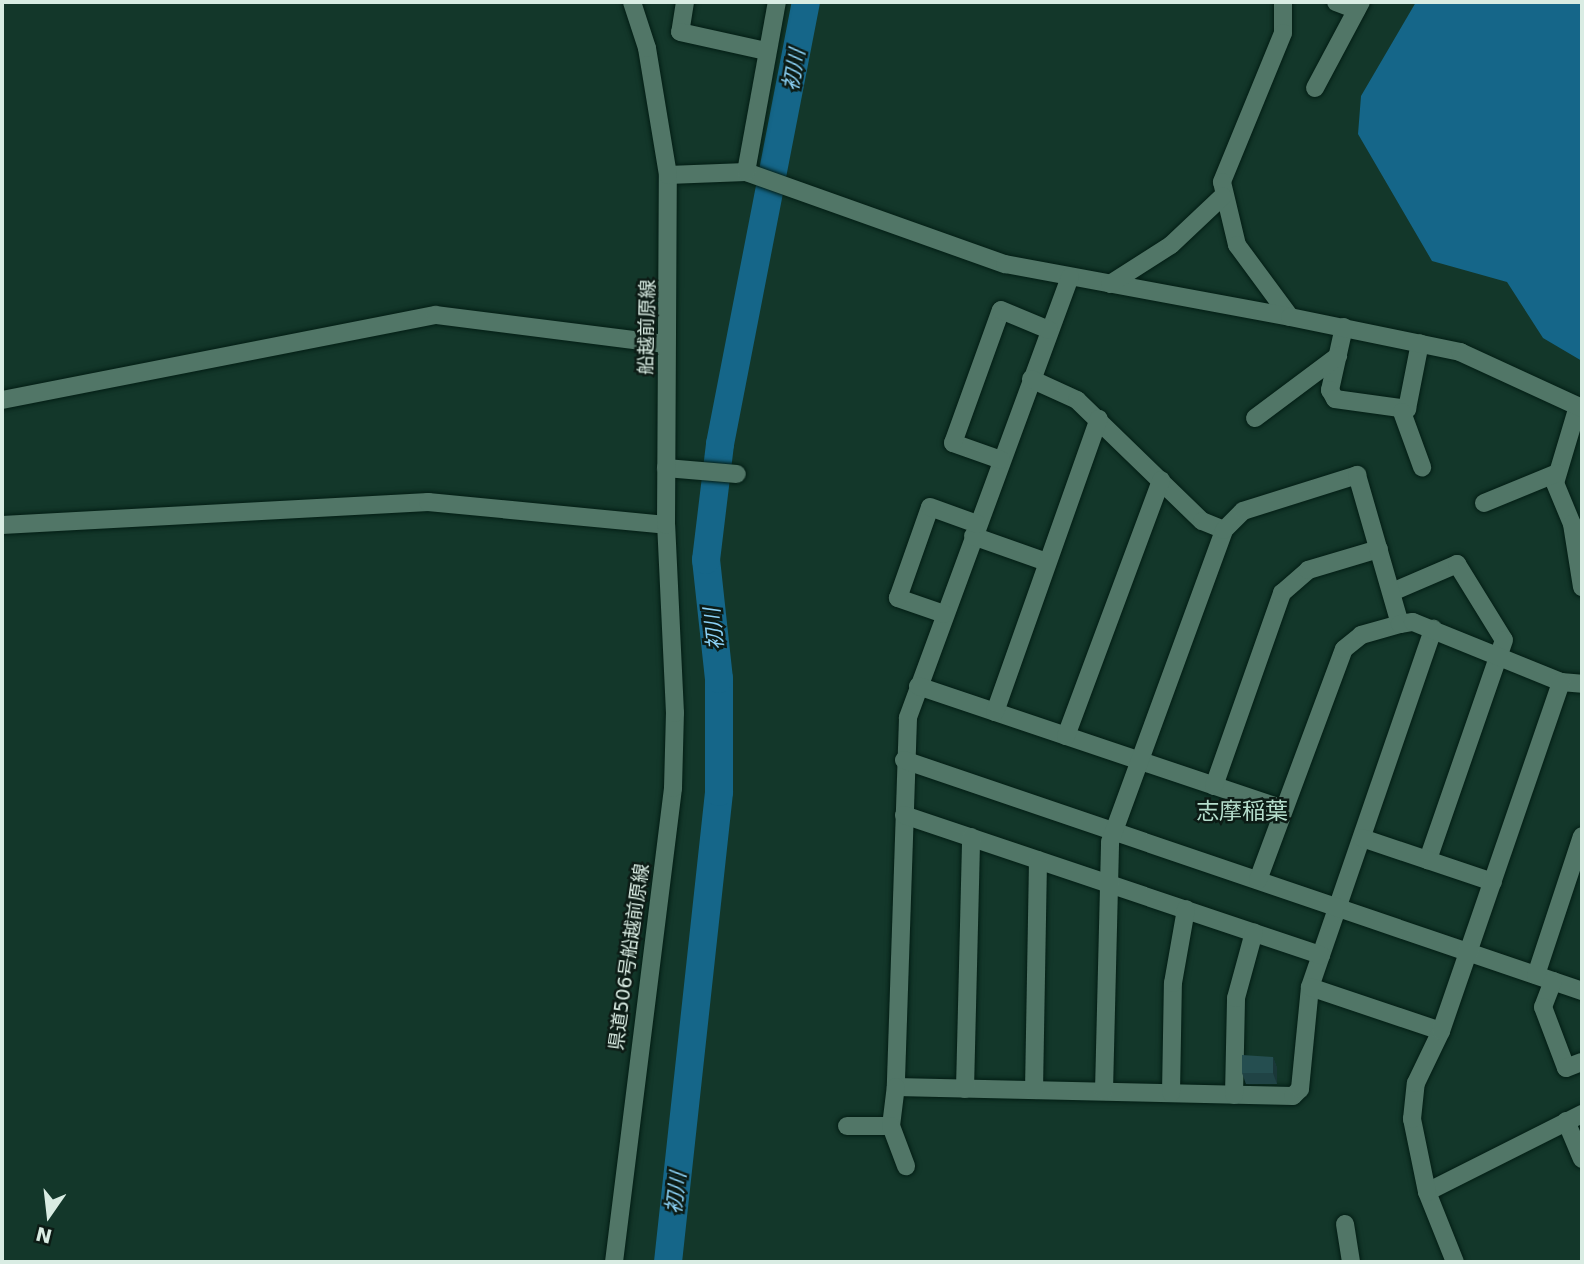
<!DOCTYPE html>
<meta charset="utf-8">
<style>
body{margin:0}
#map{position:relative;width:1584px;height:1264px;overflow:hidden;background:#13372a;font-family:"DejaVu Sans","Noto Sans JP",sans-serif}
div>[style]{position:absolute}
.water>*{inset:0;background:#156689}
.river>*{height:28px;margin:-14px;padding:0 14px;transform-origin:14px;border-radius:14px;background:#156689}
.roads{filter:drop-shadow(0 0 2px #031d14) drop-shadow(0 0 2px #031d14)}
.street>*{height:18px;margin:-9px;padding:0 9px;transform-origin:9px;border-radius:9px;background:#517667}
.secondary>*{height:18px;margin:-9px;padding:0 9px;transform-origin:9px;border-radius:9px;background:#517667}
.wall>*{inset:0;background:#204345}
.shaded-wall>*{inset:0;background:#1a3738}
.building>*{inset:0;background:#254e50}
span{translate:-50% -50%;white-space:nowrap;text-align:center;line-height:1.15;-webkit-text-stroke:5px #0c1b15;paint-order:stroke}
.street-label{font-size:19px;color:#d9ece3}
.water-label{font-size:21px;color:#8dd3f8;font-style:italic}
.quarter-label{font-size:23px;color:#b5ddcc}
.frame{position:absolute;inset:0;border:4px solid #d9ece3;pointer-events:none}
.north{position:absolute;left:14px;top:1180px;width:70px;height:70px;-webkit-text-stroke:5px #0c1b15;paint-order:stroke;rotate:194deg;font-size:19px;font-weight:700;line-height:28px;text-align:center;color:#d9ece3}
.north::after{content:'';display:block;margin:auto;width:24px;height:32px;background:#d9ece3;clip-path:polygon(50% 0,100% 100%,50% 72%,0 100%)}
</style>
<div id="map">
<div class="water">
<i style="clip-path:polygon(1416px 2px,1582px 2px,1582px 361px,1543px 338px,1507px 282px,1432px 261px,1358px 134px,1361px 96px)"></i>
</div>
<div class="river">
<i style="left:668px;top:1262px;width:473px;rotate:-83.8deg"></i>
<i style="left:719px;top:792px;width:113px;rotate:-90deg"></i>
<i style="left:719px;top:679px;width:120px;rotate:-96.2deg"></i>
<i style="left:706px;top:560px;width:117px;rotate:-83.1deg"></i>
<i style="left:720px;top:444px;width:450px;rotate:-79deg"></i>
</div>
<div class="roads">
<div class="street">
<i style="left:685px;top:2px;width:30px;rotate:99deg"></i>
<i style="left:680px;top:32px;width:88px;rotate:12.5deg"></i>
<i style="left:1283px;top:2px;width:31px;rotate:90deg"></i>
<i style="left:1283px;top:33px;width:161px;rotate:112.3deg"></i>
<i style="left:1222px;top:182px;width:65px;rotate:76.6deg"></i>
<i style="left:1237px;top:245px;width:89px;rotate:53.6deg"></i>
<i style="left:1336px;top:2px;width:22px;rotate:21deg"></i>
<i style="left:1315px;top:88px;width:98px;rotate:-61.9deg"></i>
<i style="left:746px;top:172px;width:275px;rotate:19.6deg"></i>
<i style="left:1005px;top:264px;width:290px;rotate:10.5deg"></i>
<i style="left:1070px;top:277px;width:470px;rotate:110.2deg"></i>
<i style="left:908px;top:718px;width:369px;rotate:91.9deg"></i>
<i style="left:896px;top:1087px;width:397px;rotate:1.3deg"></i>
<i style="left:1293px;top:1096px;width:10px;rotate:-45deg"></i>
<i style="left:1300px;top:1089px;width:102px;rotate:-84.4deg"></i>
<i style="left:1310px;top:987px;width:379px;rotate:-71deg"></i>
<i style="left:1110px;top:284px;width:72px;rotate:-32.6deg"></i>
<i style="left:1171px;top:245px;width:71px;rotate:-43.3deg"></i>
<i style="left:1344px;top:327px;width:65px;rotate:102.5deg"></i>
<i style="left:1330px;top:390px;width:10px;rotate:61deg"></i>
<i style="left:1335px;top:399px;width:73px;rotate:7.9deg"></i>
<i style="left:1407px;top:409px;width:67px;rotate:-78.9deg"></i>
<i style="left:1031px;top:379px;width:51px;rotate:24.5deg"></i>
<i style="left:1077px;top:400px;width:174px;rotate:44.1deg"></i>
<i style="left:1202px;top:521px;width:24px;rotate:22deg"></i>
<i style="left:2px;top:400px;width:442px;rotate:-11.1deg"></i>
<i style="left:436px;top:315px;width:232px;rotate:7.2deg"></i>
<i style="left:1578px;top:406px;width:80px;rotate:106.6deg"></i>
<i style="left:1555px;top:483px;width:44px;rotate:67.5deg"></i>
<i style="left:1572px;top:524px;width:64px;rotate:81deg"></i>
<i style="left:1402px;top:412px;width:59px;rotate:70deg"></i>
<i style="left:1255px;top:418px;width:104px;rotate:-36.8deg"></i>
<i style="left:1001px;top:460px;width:51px;rotate:-160.5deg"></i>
<i style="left:953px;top:443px;width:141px;rotate:-70.2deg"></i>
<i style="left:1001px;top:310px;width:52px;rotate:22.6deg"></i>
<i style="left:666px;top:468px;width:71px;rotate:4.8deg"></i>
<i style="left:1484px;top:503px;width:79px;rotate:-22.3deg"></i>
<i style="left:2px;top:525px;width:427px;rotate:-3.1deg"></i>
<i style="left:428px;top:502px;width:239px;rotate:5.5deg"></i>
<i style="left:973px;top:536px;width:78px;rotate:19.4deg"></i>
<i style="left:1392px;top:592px;width:71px;rotate:-23.3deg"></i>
<i style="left:1457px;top:564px;width:89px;rotate:58.3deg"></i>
<i style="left:1504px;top:640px;width:233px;rotate:109.1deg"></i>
<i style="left:944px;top:614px;width:49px;rotate:-160.8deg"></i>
<i style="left:898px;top:598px;width:96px;rotate:-70.6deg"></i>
<i style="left:930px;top:507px;width:50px;rotate:19.9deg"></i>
<i style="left:918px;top:686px;width:385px;rotate:18.6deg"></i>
<i style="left:995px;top:712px;width:311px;rotate:-70.5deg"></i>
<i style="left:1066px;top:736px;width:273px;rotate:-69.6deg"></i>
<i style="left:904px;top:760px;width:716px;rotate:18.81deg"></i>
<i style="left:1214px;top:786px;width:205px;rotate:-70.6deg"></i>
<i style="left:1282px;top:593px;width:35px;rotate:-41deg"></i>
<i style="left:1308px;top:570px;width:74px;rotate:-16.5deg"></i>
<i style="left:904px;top:815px;width:440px;rotate:18.6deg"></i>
<i style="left:1362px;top:838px;width:138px;rotate:18.6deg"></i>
<i style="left:1258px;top:880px;width:246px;rotate:-69.6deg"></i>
<i style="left:1344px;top:649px;width:22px;rotate:-39deg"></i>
<i style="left:1361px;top:635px;width:41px;rotate:-15.8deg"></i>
<i style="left:1536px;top:975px;width:146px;rotate:-71.7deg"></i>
<i style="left:1553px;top:981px;width:28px;rotate:111deg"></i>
<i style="left:1543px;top:1007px;width:65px;rotate:69.3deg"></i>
<i style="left:1566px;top:1068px;width:17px;rotate:-21deg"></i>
<i style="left:1310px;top:987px;width:138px;rotate:18.6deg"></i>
<i style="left:965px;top:1089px;width:252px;rotate:-88.6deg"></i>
<i style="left:1034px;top:1090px;width:230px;rotate:-89deg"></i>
<i style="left:1104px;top:1091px;width:249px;rotate:-88.6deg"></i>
<i style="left:1110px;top:842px;width:332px;rotate:-69.9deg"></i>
<i style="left:1224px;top:530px;width:27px;rotate:-45deg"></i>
<i style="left:1243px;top:511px;width:120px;rotate:-17.5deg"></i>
<i style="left:1357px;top:475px;width:155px;rotate:73.9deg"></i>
<i style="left:1400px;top:624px;width:13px;rotate:-9deg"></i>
<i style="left:1413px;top:622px;width:160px;rotate:22.1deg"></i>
<i style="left:1561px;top:682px;width:21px;rotate:5deg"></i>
<i style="left:1171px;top:1093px;width:110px;rotate:-89deg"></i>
<i style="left:1173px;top:983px;width:75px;rotate:-80deg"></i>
<i style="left:1234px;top:1095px;width:97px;rotate:-88.8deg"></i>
<i style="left:1236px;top:998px;width:68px;rotate:-74.7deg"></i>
<i style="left:1566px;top:1121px;width:41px;rotate:67.2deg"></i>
<i style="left:847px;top:1126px;width:44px"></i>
<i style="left:891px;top:1126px;width:39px;rotate:-83deg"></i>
<i style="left:891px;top:1126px;width:43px;rotate:69.4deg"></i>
<i style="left:1427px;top:1192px;width:174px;rotate:-26.7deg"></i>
<i style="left:1345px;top:1224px;width:38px;rotate:81deg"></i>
<i style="left:1455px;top:1262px;width:75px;rotate:-111.8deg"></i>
<i style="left:1427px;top:1192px;width:75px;rotate:-101.6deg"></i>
<i style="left:1412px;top:1119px;width:36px;rotate:-84deg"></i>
<i style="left:1416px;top:1083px;width:58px;rotate:-64.3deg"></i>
<i style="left:1441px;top:1031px;width:369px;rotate:-71deg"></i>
</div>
<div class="secondary">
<i style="left:668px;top:175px;width:78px;rotate:-2.2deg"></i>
<i style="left:746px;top:172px;width:173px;rotate:-79.7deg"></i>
<i style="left:1290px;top:317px;width:174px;rotate:11.6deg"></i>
<i style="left:1460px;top:352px;width:134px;rotate:24.7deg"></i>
<i style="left:614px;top:1262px;width:478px;rotate:-82.9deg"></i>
<i style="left:673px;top:788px;width:75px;rotate:-88.5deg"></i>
<i style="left:675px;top:713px;width:188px;rotate:-92.7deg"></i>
<i style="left:666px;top:525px;width:350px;rotate:-89.7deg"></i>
<i style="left:668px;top:175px;width:129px;rotate:-99.4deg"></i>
<i style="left:647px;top:48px;width:48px;rotate:-108.1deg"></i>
</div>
</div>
<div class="wall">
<i style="clip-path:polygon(1273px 1057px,1277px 1068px,1277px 1084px,1246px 1084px,1242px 1073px)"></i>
</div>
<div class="shaded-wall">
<i style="clip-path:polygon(1273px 1057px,1277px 1068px,1277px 1084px,1273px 1073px)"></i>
</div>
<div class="building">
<i style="clip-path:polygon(1242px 1055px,1273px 1057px,1273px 1073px,1242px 1073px)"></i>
</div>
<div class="street-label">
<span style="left:647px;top:327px;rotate:-89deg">船越前原線</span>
<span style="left:629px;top:957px;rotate:-82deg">県道506号船越前原線</span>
</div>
<div class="water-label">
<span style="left:794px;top:70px;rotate:-80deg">初川</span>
<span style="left:714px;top:629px;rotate:-96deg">初川</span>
<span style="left:676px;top:1193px;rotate:-83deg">初川</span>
</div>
<div class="quarter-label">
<span style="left:1242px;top:811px">志摩稲葉</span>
</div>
<div class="frame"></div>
<div class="north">N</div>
</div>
